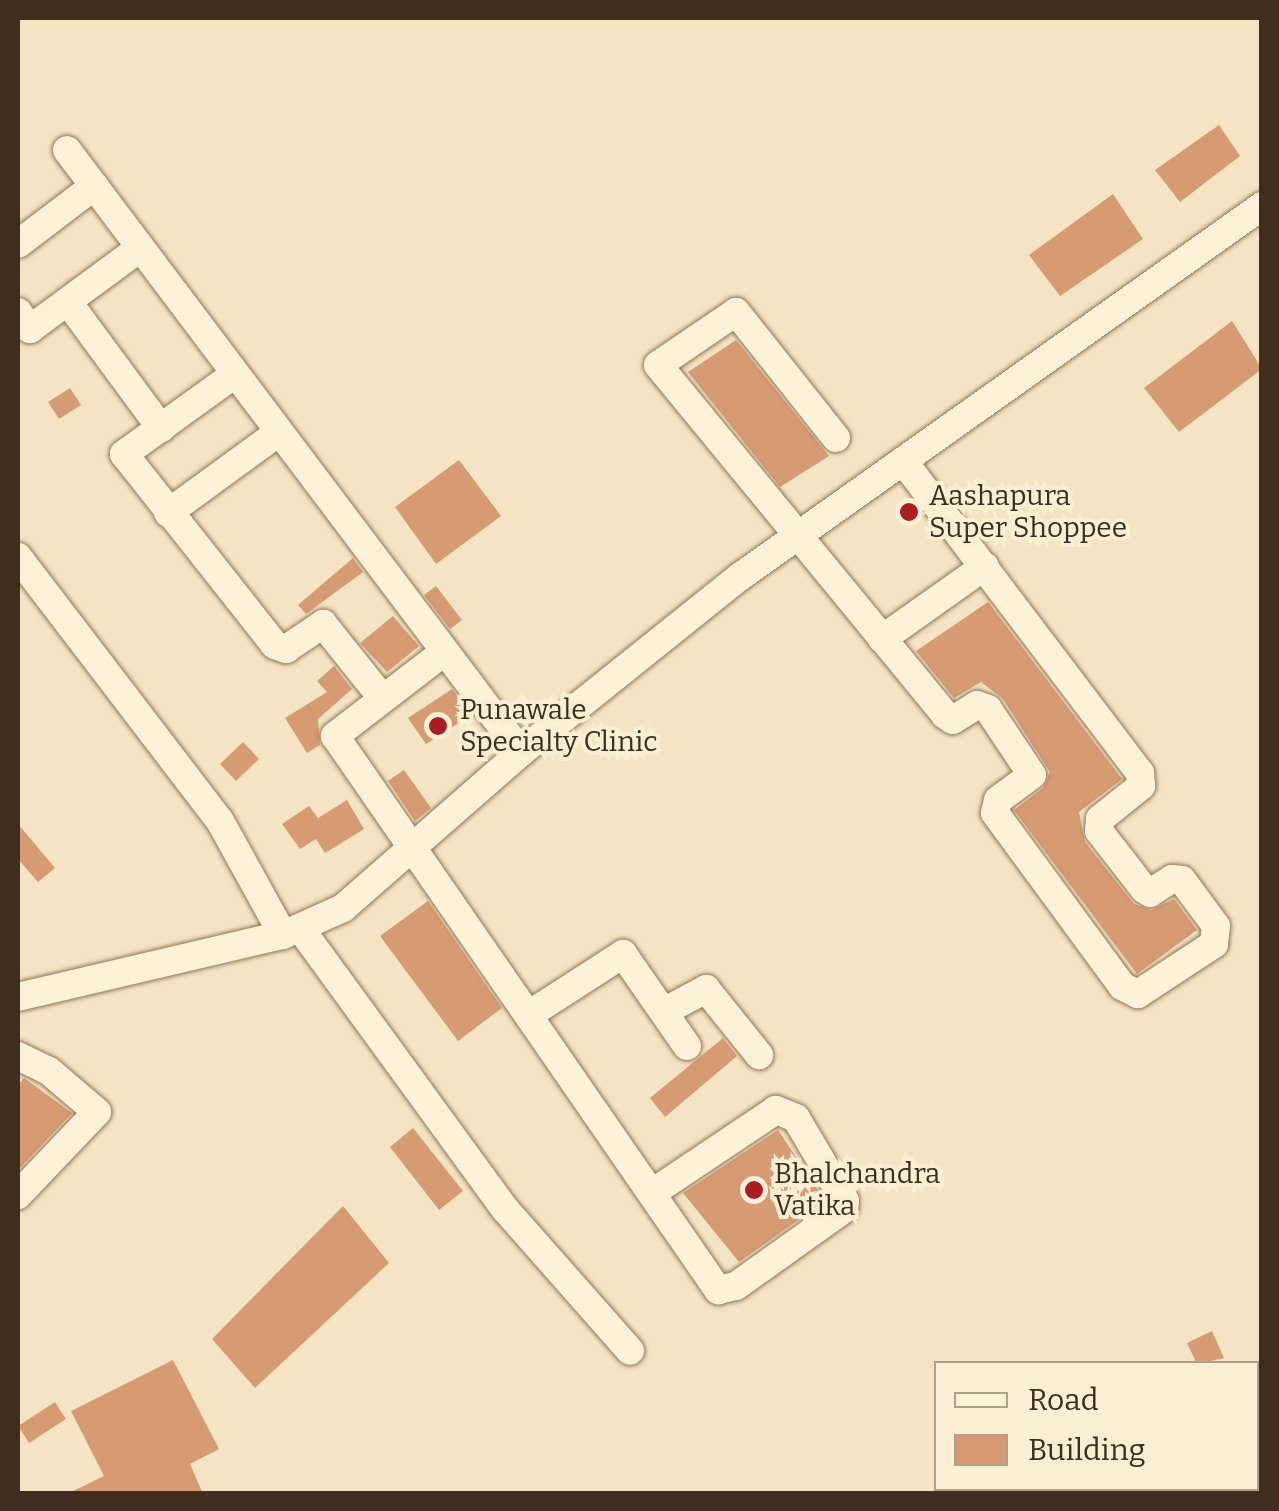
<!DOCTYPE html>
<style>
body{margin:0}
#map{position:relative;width:1279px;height:1511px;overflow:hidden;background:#f4e4c3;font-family:Bitter,serif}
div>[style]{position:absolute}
.building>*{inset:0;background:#d79b74}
.roads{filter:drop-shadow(0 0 2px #917557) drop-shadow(0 0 2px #917557)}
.minor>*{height:28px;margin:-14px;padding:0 14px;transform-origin:14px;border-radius:14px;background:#fdf1d8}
.dots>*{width:28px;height:28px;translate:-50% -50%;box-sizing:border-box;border:5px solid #faeed4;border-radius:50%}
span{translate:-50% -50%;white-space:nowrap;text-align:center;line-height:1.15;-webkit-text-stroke:8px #faeed4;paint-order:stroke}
.poi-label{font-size:28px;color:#3f2d1d}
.left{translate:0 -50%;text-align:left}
.frame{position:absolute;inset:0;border:20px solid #3f2d1d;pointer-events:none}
.legend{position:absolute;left:934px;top:1361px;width:325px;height:130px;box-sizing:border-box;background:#faeed4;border:2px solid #afa18b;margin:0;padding:12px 18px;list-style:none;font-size:30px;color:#3f2d1d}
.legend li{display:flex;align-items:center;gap:20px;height:50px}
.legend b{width:50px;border:2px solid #afa18b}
</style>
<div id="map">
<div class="building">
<i style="clip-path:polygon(1219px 125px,1240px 156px,1180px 202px,1155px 170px)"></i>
<i style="clip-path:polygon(1113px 194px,1143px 239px,1060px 296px,1029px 255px)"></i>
<i style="clip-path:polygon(1232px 321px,1262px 369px,1179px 432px,1144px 388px)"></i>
<i style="clip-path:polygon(736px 340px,829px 456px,780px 487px,688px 372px)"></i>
<i style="clip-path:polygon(70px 388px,81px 405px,59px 419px,48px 402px)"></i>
<i style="clip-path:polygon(459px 460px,501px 516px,436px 564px,395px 507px)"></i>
<i style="clip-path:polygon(353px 558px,363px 572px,306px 614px,298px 605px)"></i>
<i style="clip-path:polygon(436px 586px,462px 620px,450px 629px,424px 595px)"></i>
<i style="clip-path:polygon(988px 602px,1122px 779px,1079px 812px,1085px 842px,1134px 904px,1151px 910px,1174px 899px,1197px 930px,1137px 974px,1014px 810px,1043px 788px,1050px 772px,1003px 699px,981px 682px,954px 698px,916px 651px)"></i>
<i style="clip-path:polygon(393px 616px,419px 646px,387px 672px,360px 643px)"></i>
<i style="clip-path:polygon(334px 666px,352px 689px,318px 719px,320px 745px,307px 753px,285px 718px,327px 692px,317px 681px)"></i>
<i style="clip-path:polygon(452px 689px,471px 715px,426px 744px,408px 718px)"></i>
<i style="clip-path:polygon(243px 742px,259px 759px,236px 781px,220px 764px)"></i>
<i style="clip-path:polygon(404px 770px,431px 808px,415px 821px,388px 781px)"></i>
<i style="clip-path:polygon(347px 800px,364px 829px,325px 853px,316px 839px,300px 849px,282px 824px,309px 806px,318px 818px)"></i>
<i style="clip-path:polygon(18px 824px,55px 868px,38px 882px,18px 859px)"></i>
<i style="clip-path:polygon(428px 901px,502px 1008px,458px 1041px,380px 936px)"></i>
<i style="clip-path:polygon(723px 1038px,737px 1056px,665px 1117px,650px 1098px)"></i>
<i style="clip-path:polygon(24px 1078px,72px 1113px,18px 1170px,18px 1085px)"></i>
<i style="clip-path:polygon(413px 1128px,463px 1191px,439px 1210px,390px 1147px)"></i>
<i style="clip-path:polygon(778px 1130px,825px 1201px,739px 1262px,683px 1193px)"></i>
<i style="clip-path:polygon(343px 1206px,389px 1263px,255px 1388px,212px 1339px)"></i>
<i style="clip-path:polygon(1212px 1331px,1224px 1358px,1197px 1364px,1187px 1343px)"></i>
<i style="clip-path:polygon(173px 1360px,219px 1449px,190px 1464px,203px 1494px,67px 1494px,104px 1476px,71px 1411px)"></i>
<i style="clip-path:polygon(55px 1402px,66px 1419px,29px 1443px,18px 1426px)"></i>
</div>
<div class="roads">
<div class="minor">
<i style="left:67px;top:150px;width:754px;rotate:52.98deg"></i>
<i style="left:18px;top:244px;width:96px;rotate:-37.3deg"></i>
<i style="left:68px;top:302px;width:157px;rotate:53.6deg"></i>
<i style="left:18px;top:312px;width:21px;rotate:55deg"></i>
<i style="left:30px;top:329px;width:137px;rotate:-36.4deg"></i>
<i style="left:235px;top:374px;width:137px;rotate:144.2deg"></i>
<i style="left:124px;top:454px;width:243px;rotate:51.7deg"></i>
<i style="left:275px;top:645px;width:12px;rotate:20deg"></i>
<i style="left:286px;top:649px;width:45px;rotate:-34deg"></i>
<i style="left:323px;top:624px;width:96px;rotate:51.3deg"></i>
<i style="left:836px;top:438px;width:161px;rotate:-128.4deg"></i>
<i style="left:736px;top:312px;width:94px;rotate:145.8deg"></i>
<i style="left:658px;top:365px;width:453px;rotate:50.6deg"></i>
<i style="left:945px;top:715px;width:9px;rotate:32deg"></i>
<i style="left:953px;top:720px;width:28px;rotate:-32deg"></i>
<i style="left:977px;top:705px;width:12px;rotate:20deg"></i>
<i style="left:988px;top:709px;width:79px;rotate:56.3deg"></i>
<i style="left:1032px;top:775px;width:42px;rotate:143.7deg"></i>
<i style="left:998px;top:800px;width:13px;rotate:103deg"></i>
<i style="left:995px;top:813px;width:215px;rotate:53.7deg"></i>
<i style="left:1122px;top:986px;width:18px;rotate:27deg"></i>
<i style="left:1138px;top:994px;width:91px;rotate:-33.3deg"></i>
<i style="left:1214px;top:944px;width:18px;rotate:-84deg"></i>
<i style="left:1216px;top:926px;width:57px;rotate:-126.5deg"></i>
<i style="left:1182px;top:880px;width:10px;rotate:-174deg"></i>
<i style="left:1172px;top:879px;width:26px;rotate:148deg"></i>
<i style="left:1150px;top:893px;width:7px;rotate:-146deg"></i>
<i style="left:1144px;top:889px;width:73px;rotate:-127.8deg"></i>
<i style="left:1099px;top:831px;width:12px;rotate:-85deg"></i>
<i style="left:1100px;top:819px;width:53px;rotate:-38.8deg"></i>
<i style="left:1141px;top:786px;width:13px;rotate:-94deg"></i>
<i style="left:1140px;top:773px;width:392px;rotate:-127.2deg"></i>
<i style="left:168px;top:513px;width:137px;rotate:-36.1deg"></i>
<i style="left:18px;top:557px;width:332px;rotate:52.6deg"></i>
<i style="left:220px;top:821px;width:130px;rotate:61.1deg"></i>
<i style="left:882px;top:639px;width:126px;rotate:-35.3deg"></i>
<i style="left:444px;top:652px;width:138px;rotate:142.4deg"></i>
<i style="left:335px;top:736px;width:674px;rotate:55.34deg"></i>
<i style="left:718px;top:1290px;width:18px;rotate:-13deg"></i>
<i style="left:736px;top:1286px;width:133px;rotate:-35.5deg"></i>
<i style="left:844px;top:1209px;width:8px;rotate:-83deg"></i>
<i style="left:845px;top:1201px;width:96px;rotate:-120.6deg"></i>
<i style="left:796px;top:1118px;width:22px;rotate:-158deg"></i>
<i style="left:776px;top:1110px;width:149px;rotate:146.2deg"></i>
<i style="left:300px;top:928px;width:348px;rotate:53.9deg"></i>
<i style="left:505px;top:1209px;width:189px;rotate:48.6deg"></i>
<i style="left:18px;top:997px;width:272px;rotate:-13.2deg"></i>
<i style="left:283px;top:935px;width:66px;rotate:-24.2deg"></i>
<i style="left:343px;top:908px;width:237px;rotate:-41.2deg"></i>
<i style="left:521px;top:752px;width:282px;rotate:-38.7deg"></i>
<i style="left:741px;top:576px;width:639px;rotate:-35.38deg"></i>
<i style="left:665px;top:1011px;width:47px;rotate:-28.2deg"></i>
<i style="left:706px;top:989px;width:85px;rotate:51.2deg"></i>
<i style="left:530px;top:1014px;width:111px;rotate:-32.8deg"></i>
<i style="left:623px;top:954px;width:112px;rotate:55.2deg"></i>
<i style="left:18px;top:1056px;width:34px;rotate:26deg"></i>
<i style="left:49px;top:1071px;width:63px;rotate:40.5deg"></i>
<i style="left:97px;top:1112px;width:115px;rotate:133.6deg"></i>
</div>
</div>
<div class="dots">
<i style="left:909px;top:512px;background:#a91e23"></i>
<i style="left:438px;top:726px;background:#a91e23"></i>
<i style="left:754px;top:1190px;background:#a91e23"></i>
</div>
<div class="poi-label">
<span class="left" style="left:929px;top:512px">Aashapura<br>Super Shoppee</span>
<span class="left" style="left:460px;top:726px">Punawale<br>Specialty Clinic</span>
<span class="left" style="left:774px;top:1190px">Bhalchandra<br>Vatika</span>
</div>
<div class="frame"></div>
<ul class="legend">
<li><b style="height:12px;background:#fdf1d8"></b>Road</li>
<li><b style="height:28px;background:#d79b74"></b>Building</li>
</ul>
</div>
